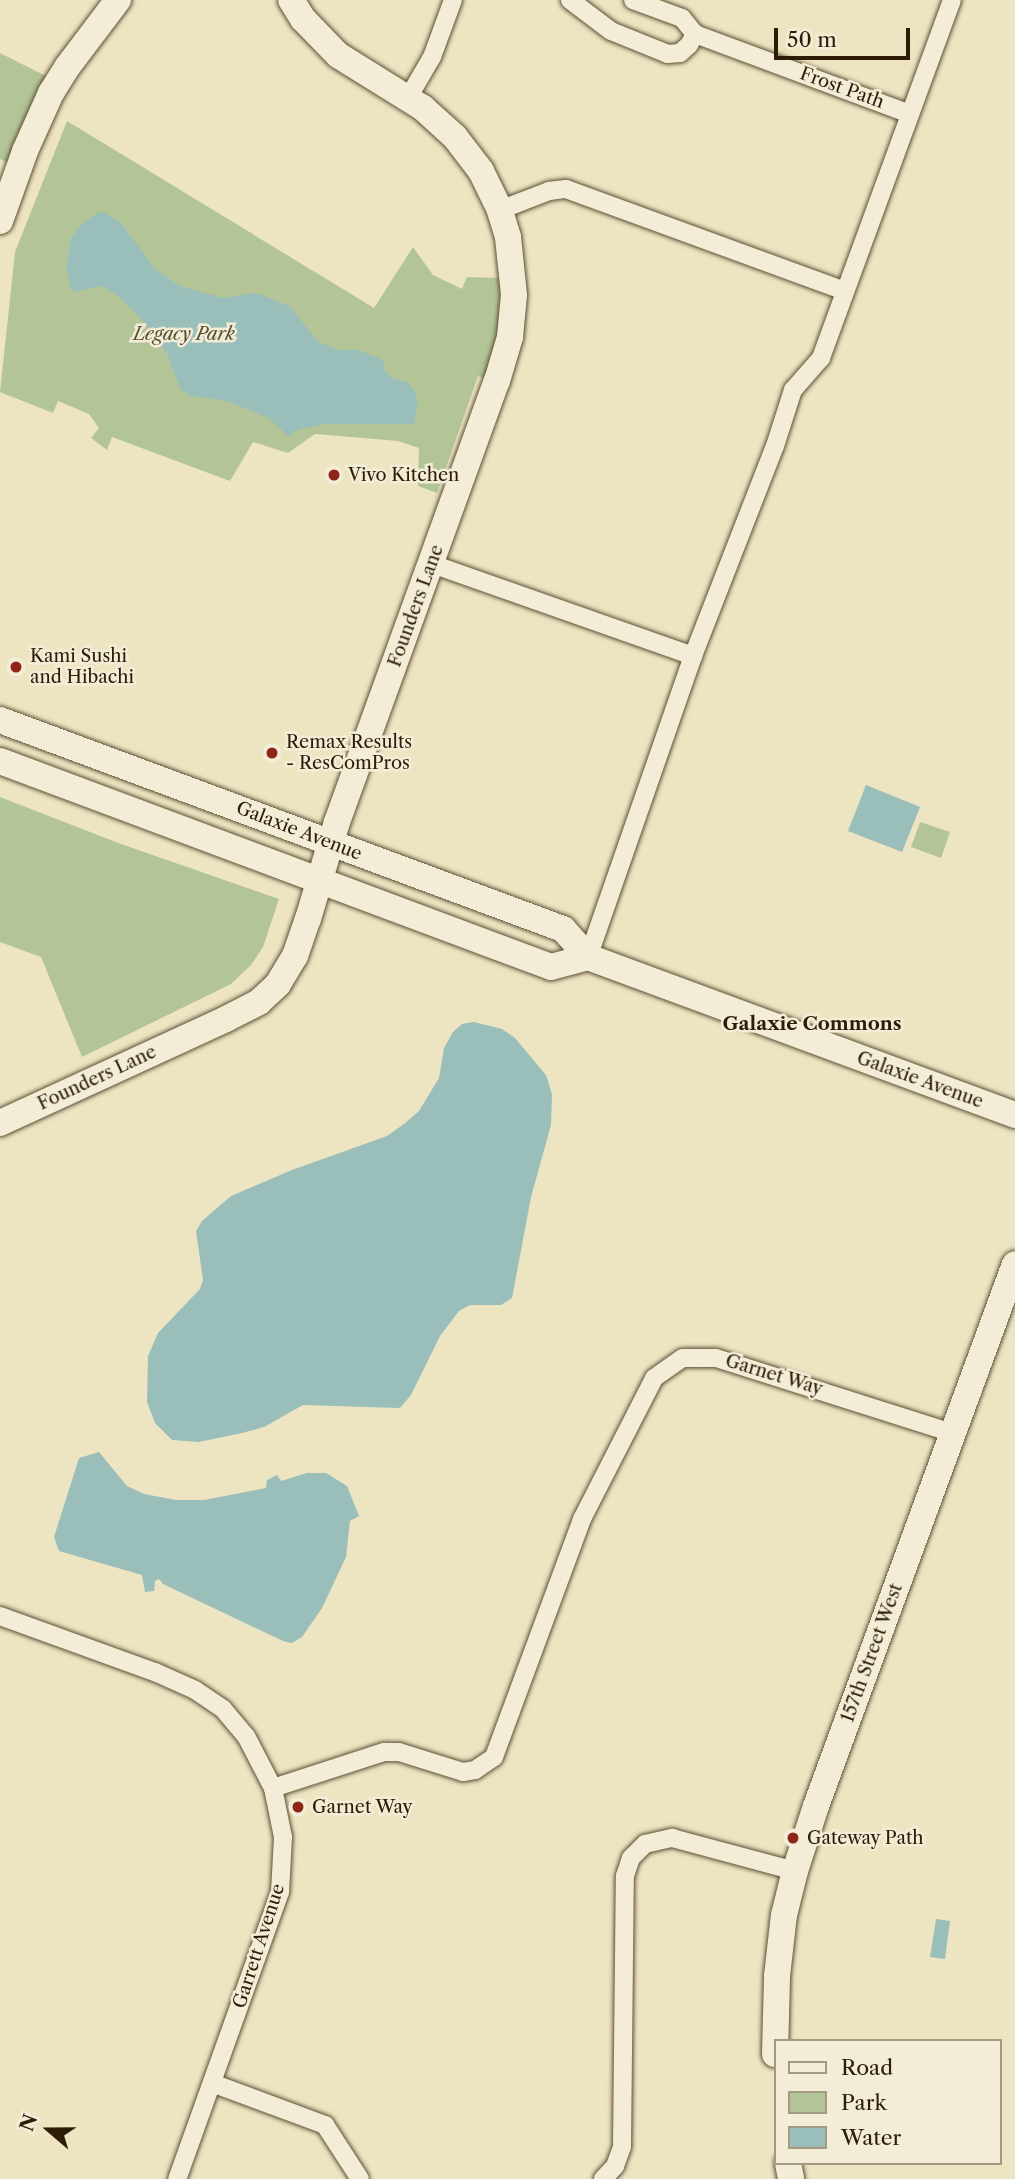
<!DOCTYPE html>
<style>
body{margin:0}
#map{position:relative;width:1015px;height:2179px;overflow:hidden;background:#ede4c2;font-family:"Libre Caslon Text",serif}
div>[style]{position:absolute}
.green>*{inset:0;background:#b3c597}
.water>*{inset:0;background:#9abeb9}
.roads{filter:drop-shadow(0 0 2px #5d4f35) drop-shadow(0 0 2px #5d4f35)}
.street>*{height:18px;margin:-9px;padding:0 9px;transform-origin:9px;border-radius:9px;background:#f3edd7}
.secondary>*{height:26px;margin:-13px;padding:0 13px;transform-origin:13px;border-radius:13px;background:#f3edd7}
.dots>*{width:19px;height:19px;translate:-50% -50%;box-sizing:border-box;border:4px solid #f3edd7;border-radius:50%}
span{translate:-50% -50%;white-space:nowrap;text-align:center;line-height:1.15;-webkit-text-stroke:5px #f3edd7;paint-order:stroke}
.street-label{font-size:18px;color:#2d1d06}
.park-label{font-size:18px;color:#554f32;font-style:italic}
.poi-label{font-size:18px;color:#2d1d06}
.left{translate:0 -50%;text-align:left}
.neighbourhood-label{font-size:19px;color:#2d1d06;font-weight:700}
.legend{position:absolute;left:774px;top:2039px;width:228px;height:126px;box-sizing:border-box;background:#f3edd7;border:2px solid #a49a83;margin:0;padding:9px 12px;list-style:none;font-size:21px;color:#2d1d06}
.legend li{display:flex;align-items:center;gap:14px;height:35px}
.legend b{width:35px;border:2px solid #a49a83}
.north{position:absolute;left:14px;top:2095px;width:70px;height:70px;-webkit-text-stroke:5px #f3edd7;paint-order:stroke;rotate:290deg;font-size:19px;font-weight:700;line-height:28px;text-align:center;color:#2d1d06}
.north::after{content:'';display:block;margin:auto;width:24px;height:32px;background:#2d1d06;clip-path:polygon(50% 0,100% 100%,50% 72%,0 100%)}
.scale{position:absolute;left:774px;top:28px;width:136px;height:32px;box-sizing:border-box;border:4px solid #2d1d06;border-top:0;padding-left:9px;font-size:21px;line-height:24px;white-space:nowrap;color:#2d1d06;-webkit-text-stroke:5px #f3edd7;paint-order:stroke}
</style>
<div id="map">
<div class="green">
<i style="clip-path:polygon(0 53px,48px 77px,8px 163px,0 159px)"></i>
<i style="clip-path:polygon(67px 121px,374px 308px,413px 247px,433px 275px,462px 289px,467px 277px,501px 278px,498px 334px,485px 378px,478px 376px,437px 493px,418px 486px,419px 448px,398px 441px,315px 434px,288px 453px,253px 442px,230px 481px,112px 437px,107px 450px,91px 438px,99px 428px,89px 414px,58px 401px,53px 413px,0 392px,15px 252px)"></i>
<i style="clip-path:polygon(0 797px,121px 844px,279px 899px,263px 947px,251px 965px,231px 984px,82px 1057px,41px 957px,0 942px)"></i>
<i style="clip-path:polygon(920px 822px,950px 832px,941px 858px,911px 847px)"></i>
</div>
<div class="water">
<i style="clip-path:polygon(103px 212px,121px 223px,155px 269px,180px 286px,223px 298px,255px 293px,264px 296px,291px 307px,317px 341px,339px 350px,358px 350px,383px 360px,384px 369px,392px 378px,407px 382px,415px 391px,418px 401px,414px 424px,327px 424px,300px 429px,288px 436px,270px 419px,255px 412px,226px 401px,191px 396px,181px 390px,166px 352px,144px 322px,116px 294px,101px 286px,72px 292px,66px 269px,71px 238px,81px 225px,97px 213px)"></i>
<i style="clip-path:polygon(866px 785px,920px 807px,902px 852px,848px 831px)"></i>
<i style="clip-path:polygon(474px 1022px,502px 1029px,515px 1038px,546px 1075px,552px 1094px,551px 1125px,531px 1197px,512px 1298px,501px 1305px,470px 1305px,459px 1311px,440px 1336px,411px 1395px,400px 1408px,303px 1405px,264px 1427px,242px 1433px,199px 1442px,172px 1440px,155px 1423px,147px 1402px,148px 1356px,158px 1333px,200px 1289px,203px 1280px,196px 1231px,202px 1221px,231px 1196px,292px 1170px,387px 1136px,404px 1124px,419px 1111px,439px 1078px,444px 1048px,453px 1032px,462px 1024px)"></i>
<i style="clip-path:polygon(99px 1452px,127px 1486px,144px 1494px,176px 1500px,204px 1500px,266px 1488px,267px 1480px,277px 1475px,281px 1481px,307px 1473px,326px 1473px,347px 1486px,359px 1516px,350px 1521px,346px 1557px,322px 1608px,302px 1637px,292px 1643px,283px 1641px,163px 1584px,159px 1579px,155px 1581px,154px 1591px,145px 1592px,142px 1575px,59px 1551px,54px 1537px,79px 1458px)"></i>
<i style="clip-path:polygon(936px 1919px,950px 1921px,945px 1959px,930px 1957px)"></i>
</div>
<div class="roads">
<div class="street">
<i style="left:570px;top:0;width:51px;rotate:37.1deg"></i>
<i style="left:611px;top:31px;width:61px;rotate:22deg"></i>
<i style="left:668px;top:54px;width:12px;rotate:-5deg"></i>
<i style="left:680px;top:53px;width:12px;rotate:-42deg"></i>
<i style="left:689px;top:45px;width:13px;rotate:-61deg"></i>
<i style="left:633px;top:0;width:52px;rotate:20.2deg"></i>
<i style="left:682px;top:18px;width:21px;rotate:51deg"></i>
<i style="left:695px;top:34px;width:229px;rotate:20.4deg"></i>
<i style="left:408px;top:98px;width:48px;rotate:-59.7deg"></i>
<i style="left:432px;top:57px;width:61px;rotate:-69.8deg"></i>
<i style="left:500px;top:210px;width:53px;rotate:-21.2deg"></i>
<i style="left:549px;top:191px;width:17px;rotate:-7deg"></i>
<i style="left:566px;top:189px;width:297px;rotate:20.1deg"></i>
<i style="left:432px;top:564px;width:277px;rotate:19.4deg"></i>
<i style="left:693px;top:656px;width:319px;rotate:109.2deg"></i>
<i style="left:693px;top:656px;width:225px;rotate:-68.7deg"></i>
<i style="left:775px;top:446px;width:59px;rotate:-72.2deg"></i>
<i style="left:793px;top:390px;width:43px;rotate:-48.8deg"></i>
<i style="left:821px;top:358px;width:381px;rotate:-69.9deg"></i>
<i style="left:0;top:1616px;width:165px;rotate:19.9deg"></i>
<i style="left:155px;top:1672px;width:44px;rotate:24.2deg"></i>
<i style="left:195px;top:1690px;width:34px;rotate:34deg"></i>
<i style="left:223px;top:1709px;width:35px;rotate:50deg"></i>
<i style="left:246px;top:1736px;width:59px;rotate:62.6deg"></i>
<i style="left:273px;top:1788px;width:50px;rotate:78.5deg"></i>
<i style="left:283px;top:1837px;width:55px;rotate:93.1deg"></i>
<i style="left:280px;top:1892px;width:305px;rotate:109.7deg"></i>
<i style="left:273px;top:1788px;width:117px;rotate:-18deg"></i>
<i style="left:384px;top:1752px;width:15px"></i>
<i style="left:399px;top:1752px;width:67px;rotate:17.4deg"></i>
<i style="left:463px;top:1772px;width:12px;rotate:-9deg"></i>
<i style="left:475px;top:1770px;width:23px;rotate:-34deg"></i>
<i style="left:494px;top:1757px;width:254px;rotate:-69.7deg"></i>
<i style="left:582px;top:1519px;width:158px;rotate:-62.9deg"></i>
<i style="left:654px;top:1378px;width:35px;rotate:-35deg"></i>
<i style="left:683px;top:1358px;width:33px"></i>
<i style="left:716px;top:1358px;width:249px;rotate:17.6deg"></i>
<i style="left:212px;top:2083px;width:121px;rotate:20.4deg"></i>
<i style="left:325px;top:2125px;width:64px;rotate:57.1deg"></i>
<i style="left:603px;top:2179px;width:18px;rotate:-47deg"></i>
<i style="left:615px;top:2166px;width:20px;rotate:-70deg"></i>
<i style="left:622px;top:2147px;width:271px;rotate:-89.4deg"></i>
<i style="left:625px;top:1876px;width:19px;rotate:-72deg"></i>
<i style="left:631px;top:1858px;width:20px;rotate:-45deg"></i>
<i style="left:645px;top:1844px;width:28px;rotate:-13deg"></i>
<i style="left:672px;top:1838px;width:127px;rotate:15deg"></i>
</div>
<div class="secondary">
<i style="left:0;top:221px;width:74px;rotate:-70.3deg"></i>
<i style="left:25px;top:151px;width:64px;rotate:-65.9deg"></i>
<i style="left:51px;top:93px;width:32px;rotate:-58deg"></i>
<i style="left:68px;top:66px;width:83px;rotate:-52.9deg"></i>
<i style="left:0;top:720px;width:601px;rotate:20.37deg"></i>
<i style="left:563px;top:929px;width:38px;rotate:48deg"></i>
<i style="left:588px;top:957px;width:455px;rotate:20.3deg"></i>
<i style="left:0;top:761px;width:588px;rotate:20.5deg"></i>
<i style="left:551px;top:967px;width:38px;rotate:-15deg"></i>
<i style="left:0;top:1123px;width:249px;rotate:-24.7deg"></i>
<i style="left:226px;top:1019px;width:37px;rotate:-27deg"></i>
<i style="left:259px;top:1002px;width:26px;rotate:-43deg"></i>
<i style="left:278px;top:984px;width:33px;rotate:-59deg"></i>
<i style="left:295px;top:956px;width:39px;rotate:-71deg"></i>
<i style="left:308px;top:919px;width:101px;rotate:-73.4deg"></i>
<i style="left:337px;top:822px;width:469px;rotate:-70.1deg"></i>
<i style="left:497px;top:381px;width:46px;rotate:-73.5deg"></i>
<i style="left:510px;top:337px;width:42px;rotate:-84.6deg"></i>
<i style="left:514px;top:295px;width:58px;rotate:-95.9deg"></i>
<i style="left:508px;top:237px;width:28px;rotate:-107deg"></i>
<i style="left:500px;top:210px;width:43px;rotate:-116deg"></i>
<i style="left:481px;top:171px;width:43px;rotate:-127.4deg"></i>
<i style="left:455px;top:137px;width:43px;rotate:-137.8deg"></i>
<i style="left:423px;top:108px;width:100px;rotate:-148.1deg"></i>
<i style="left:338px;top:55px;width:50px;rotate:-134.2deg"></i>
<i style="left:303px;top:19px;width:22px;rotate:-122deg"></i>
<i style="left:775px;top:2054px;width:78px;rotate:-88.5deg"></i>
<i style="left:777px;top:1976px;width:61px;rotate:-83.5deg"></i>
<i style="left:784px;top:1915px;width:45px;rotate:-76deg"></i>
<i style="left:795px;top:1871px;width:68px;rotate:-72.1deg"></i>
<i style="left:816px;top:1806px;width:577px;rotate:-69.84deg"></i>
<i style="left:788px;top:2163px;width:16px;rotate:79deg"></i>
</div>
</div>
<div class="dots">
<i style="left:334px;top:475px;background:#8f2418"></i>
<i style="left:16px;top:667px;background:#8f2418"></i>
<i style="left:272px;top:753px;background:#8f2418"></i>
<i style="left:298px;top:1807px;background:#8f2418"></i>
<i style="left:793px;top:1838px;background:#8f2418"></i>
</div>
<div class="street-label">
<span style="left:842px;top:88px;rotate:20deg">Frost Path</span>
<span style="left:416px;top:606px;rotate:-70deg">Founders Lane</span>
<span style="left:299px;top:831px;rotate:21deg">Galaxie Avenue</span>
<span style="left:97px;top:1078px;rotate:-25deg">Founders Lane</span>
<span style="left:920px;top:1080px;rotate:20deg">Galaxie Avenue</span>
<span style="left:774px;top:1375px;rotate:17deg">Garnet Way</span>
<span style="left:872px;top:1653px;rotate:-70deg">157th Street West</span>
<span style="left:259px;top:1946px;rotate:-72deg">Garrett Avenue</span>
</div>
<div class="park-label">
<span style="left:184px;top:334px">Legacy Park</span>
</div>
<div class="poi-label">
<span class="left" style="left:348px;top:475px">Vivo Kitchen</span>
<span class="left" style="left:30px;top:667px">Kami Sushi<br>and Hibachi</span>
<span class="left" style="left:286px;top:753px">Remax Results<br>- ResComPros</span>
<span class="left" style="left:312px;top:1807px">Garnet Way</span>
<span class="left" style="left:807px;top:1838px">Gateway Path</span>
</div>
<div class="neighbourhood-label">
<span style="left:812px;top:1024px">Galaxie Commons</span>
</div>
<ul class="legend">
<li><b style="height:9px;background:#f3edd7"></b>Road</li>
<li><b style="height:19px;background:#b3c597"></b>Park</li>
<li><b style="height:19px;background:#9abeb9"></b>Water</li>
</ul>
<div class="north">N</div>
<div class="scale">50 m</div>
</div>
